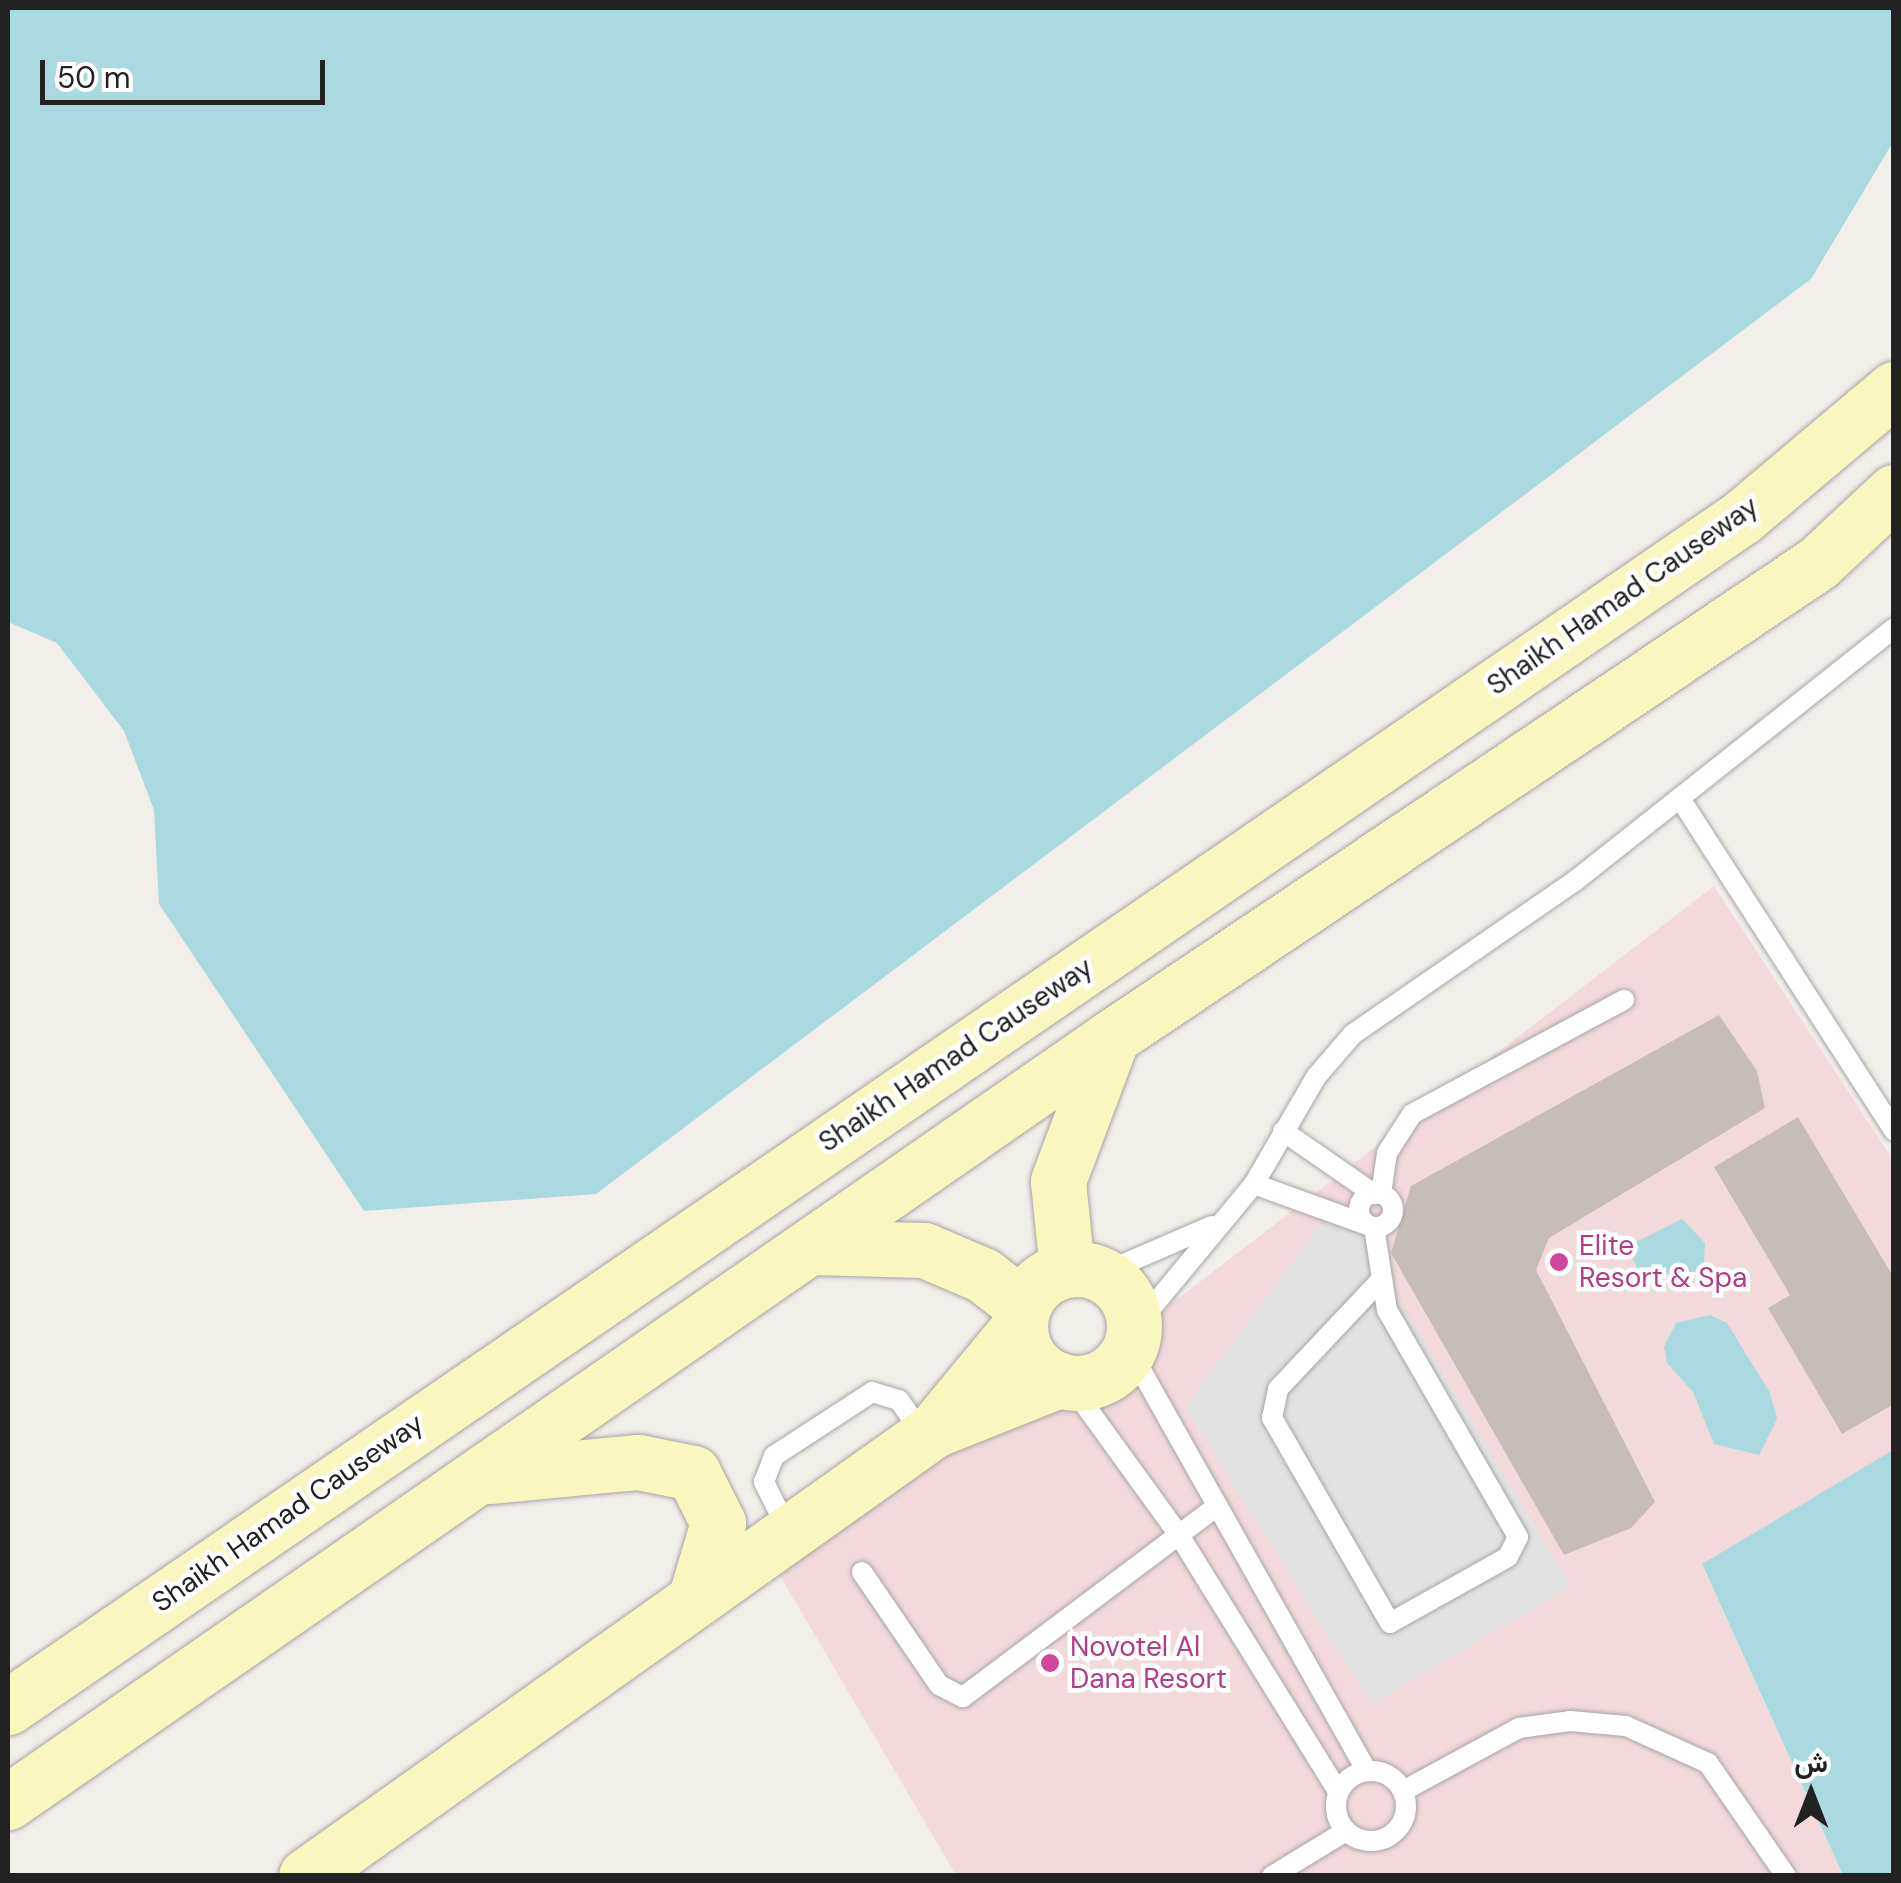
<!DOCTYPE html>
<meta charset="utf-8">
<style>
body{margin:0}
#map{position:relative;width:1901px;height:1883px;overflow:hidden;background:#f2eee9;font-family:"DM Sans",Vazirmatn,sans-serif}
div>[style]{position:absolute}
.commercial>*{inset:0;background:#f2d9db}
.parking>*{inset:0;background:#e2e2e2}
.water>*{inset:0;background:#aadadf}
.building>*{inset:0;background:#c7bdb8}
.roads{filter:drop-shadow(0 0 2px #a6a6a6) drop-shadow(0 0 2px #a6a6a6)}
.lane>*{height:20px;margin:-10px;padding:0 10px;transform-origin:10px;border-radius:10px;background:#fff}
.lane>.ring{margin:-10px;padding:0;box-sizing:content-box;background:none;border:20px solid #fff;border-radius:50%}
.secondary>*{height:55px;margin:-27.5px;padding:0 27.5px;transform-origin:27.5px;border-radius:27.5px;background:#faf6bf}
.secondary>.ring{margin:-27.5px;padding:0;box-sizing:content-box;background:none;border:55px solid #faf6bf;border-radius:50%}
.dots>*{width:28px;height:28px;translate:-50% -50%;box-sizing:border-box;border:5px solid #fff;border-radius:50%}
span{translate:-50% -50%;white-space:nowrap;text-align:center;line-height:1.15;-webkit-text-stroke:9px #fff;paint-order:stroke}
.street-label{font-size:28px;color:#222}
.hotel-label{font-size:28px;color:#b23c85}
.left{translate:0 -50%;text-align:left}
.frame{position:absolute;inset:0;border:10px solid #222;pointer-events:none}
.north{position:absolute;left:1761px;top:1743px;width:100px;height:100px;-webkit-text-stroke:8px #fff;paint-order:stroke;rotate:0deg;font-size:28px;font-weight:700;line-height:40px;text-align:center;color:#222}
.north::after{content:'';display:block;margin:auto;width:35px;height:45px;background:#222;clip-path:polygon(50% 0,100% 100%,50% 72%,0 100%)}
.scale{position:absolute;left:40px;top:60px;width:285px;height:45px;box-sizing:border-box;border:5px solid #222;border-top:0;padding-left:12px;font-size:30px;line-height:35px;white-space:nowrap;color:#222;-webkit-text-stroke:8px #fff;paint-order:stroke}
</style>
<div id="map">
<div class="commercial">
<i style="clip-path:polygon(1714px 886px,1893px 1160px,1893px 1450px,1702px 1565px,1843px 1875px,956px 1875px,772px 1562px,1092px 1365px)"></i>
</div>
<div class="parking">
<i style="clip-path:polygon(1339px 1199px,1571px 1587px,1371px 1704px,1185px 1407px)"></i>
</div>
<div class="water">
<i style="clip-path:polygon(8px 8px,1893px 8px,1893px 142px,1811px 279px,596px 1194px,364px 1211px,159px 904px,154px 810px,124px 731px,57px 643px,8px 622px)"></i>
<i style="clip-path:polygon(1682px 1219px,1705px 1243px,1703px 1279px,1638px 1270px,1631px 1255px,1636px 1242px)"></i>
<i style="clip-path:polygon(1710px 1315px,1727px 1323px,1770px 1393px,1777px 1419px,1759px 1455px,1714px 1444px,1693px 1392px,1667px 1363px,1664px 1347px,1676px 1323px)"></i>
<i style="clip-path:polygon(1893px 1450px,1893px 1875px,1843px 1875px,1702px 1564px)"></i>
</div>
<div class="building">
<i style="clip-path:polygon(1719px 1015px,1757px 1071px,1765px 1108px,1549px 1238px,1536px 1270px,1655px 1502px,1631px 1528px,1564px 1555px,1391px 1253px,1411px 1186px)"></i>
<i style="clip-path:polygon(1798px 1117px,1894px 1278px,1894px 1404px,1842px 1434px,1768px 1308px,1790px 1295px,1714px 1167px)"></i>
</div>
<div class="roads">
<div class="lane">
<i style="left:1681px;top:800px;width:394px;rotate:57.2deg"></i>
<i style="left:1283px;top:1131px;width:111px;rotate:34.7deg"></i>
<i style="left:1254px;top:1184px;width:120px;rotate:19.9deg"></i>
<i class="ring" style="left:1359px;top:1193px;width:14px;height:14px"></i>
<i style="left:1381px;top:1194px;width:41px;rotate:-81.7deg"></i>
<i style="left:1387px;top:1153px;width:46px;rotate:-57.3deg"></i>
<i style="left:1412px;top:1114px;width:241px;rotate:-28.3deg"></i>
<i style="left:1374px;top:1227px;width:84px;rotate:81.1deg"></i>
<i style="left:1387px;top:1310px;width:262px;rotate:60deg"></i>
<i style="left:1518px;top:1537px;width:22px;rotate:117deg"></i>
<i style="left:1508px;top:1557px;width:135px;rotate:150.8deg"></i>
<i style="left:1390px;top:1623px;width:237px;rotate:-119.9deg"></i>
<i style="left:1272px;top:1418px;width:30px;rotate:-78deg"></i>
<i style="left:1278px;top:1389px;width:146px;rotate:-46.7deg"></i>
<i style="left:1101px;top:1274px;width:121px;rotate:-23.4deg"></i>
<i style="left:1134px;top:1329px;width:188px;rotate:-50.4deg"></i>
<i style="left:1254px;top:1184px;width:124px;rotate:-59.9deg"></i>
<i style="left:1316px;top:1077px;width:57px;rotate:-49.3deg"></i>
<i style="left:1353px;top:1034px;width:270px;rotate:-34.6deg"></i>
<i style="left:1575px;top:881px;width:407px;rotate:-38.4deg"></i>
<i style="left:1129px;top:1349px;width:484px;rotate:60.6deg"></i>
<i style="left:1069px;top:1383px;width:188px;rotate:54.1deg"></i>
<i style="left:1179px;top:1535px;width:301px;rotate:58.2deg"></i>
<i style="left:788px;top:1530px;width:54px;rotate:-116.6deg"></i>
<i style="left:764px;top:1482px;width:28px;rotate:-69deg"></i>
<i style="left:774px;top:1456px;width:117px;rotate:-33.1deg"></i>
<i style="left:872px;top:1392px;width:28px;rotate:17deg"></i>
<i style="left:899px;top:1400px;width:42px;rotate:55.6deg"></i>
<i style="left:862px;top:1572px;width:137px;rotate:55.7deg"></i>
<i style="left:939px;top:1685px;width:27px;rotate:27deg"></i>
<i style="left:963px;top:1697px;width:318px;rotate:-36.9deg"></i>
<i class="ring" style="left:1336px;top:1771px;width:50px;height:50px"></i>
<i style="left:1403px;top:1791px;width:132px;rotate:-28.5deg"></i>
<i style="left:1519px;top:1728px;width:51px;rotate:-7.8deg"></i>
<i style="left:1570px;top:1721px;width:56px;rotate:5.1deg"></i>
<i style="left:1626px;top:1726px;width:90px;rotate:24.3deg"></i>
<i style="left:1708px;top:1763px;width:137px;rotate:55.4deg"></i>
<i style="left:1272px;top:1876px;width:87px;rotate:-31.3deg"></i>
</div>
<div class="secondary">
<i style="left:810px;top:1247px;width:114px;rotate:1.5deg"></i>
<i style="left:924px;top:1250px;width:64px;rotate:23deg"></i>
<i style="left:983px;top:1275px;width:51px;rotate:37.8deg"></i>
<i class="ring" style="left:1020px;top:1269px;width:59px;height:59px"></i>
<i style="left:1067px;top:1270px;width:89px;rotate:-95.8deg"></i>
<i style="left:1058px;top:1181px;width:154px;rotate:-69.4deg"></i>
<i style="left:934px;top:1430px;width:135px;rotate:-50.4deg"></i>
<i style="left:489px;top:1476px;width:150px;rotate:-5.4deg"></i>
<i style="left:638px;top:1462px;width:56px;rotate:11.3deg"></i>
<i style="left:693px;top:1473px;width:56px;rotate:63.4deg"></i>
<i style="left:718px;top:1523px;width:73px;rotate:106.7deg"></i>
<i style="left:8px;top:1707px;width:2103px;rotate:-34.46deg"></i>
<i style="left:1742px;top:517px;width:199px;rotate:-40.1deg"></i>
<i style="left:8px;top:1802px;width:1343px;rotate:-34.72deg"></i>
<i style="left:1112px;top:1037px;width:850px;rotate:-33.88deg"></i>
<i style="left:1818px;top:563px;width:104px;rotate:-43.1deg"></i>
<i style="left:306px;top:1876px;width:770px;rotate:-35.38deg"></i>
<i style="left:934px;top:1430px;width:135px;rotate:-21.8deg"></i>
</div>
</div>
<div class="dots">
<i style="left:1559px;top:1262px;background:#d1479c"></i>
<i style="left:1050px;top:1663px;background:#d1479c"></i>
</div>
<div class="street-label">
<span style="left:1623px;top:596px;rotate:-35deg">Shaikh Hamad Causeway</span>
<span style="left:956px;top:1055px;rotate:-34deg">Shaikh Hamad Causeway</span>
<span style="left:288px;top:1513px;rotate:-35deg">Shaikh Hamad Causeway</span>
</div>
<div class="hotel-label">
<span class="left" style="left:1579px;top:1262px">Elite<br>Resort &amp; Spa</span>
<span class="left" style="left:1070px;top:1663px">Novotel Al<br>Dana Resort</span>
</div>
<div class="frame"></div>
<div class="north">ش</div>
<div class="scale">50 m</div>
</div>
